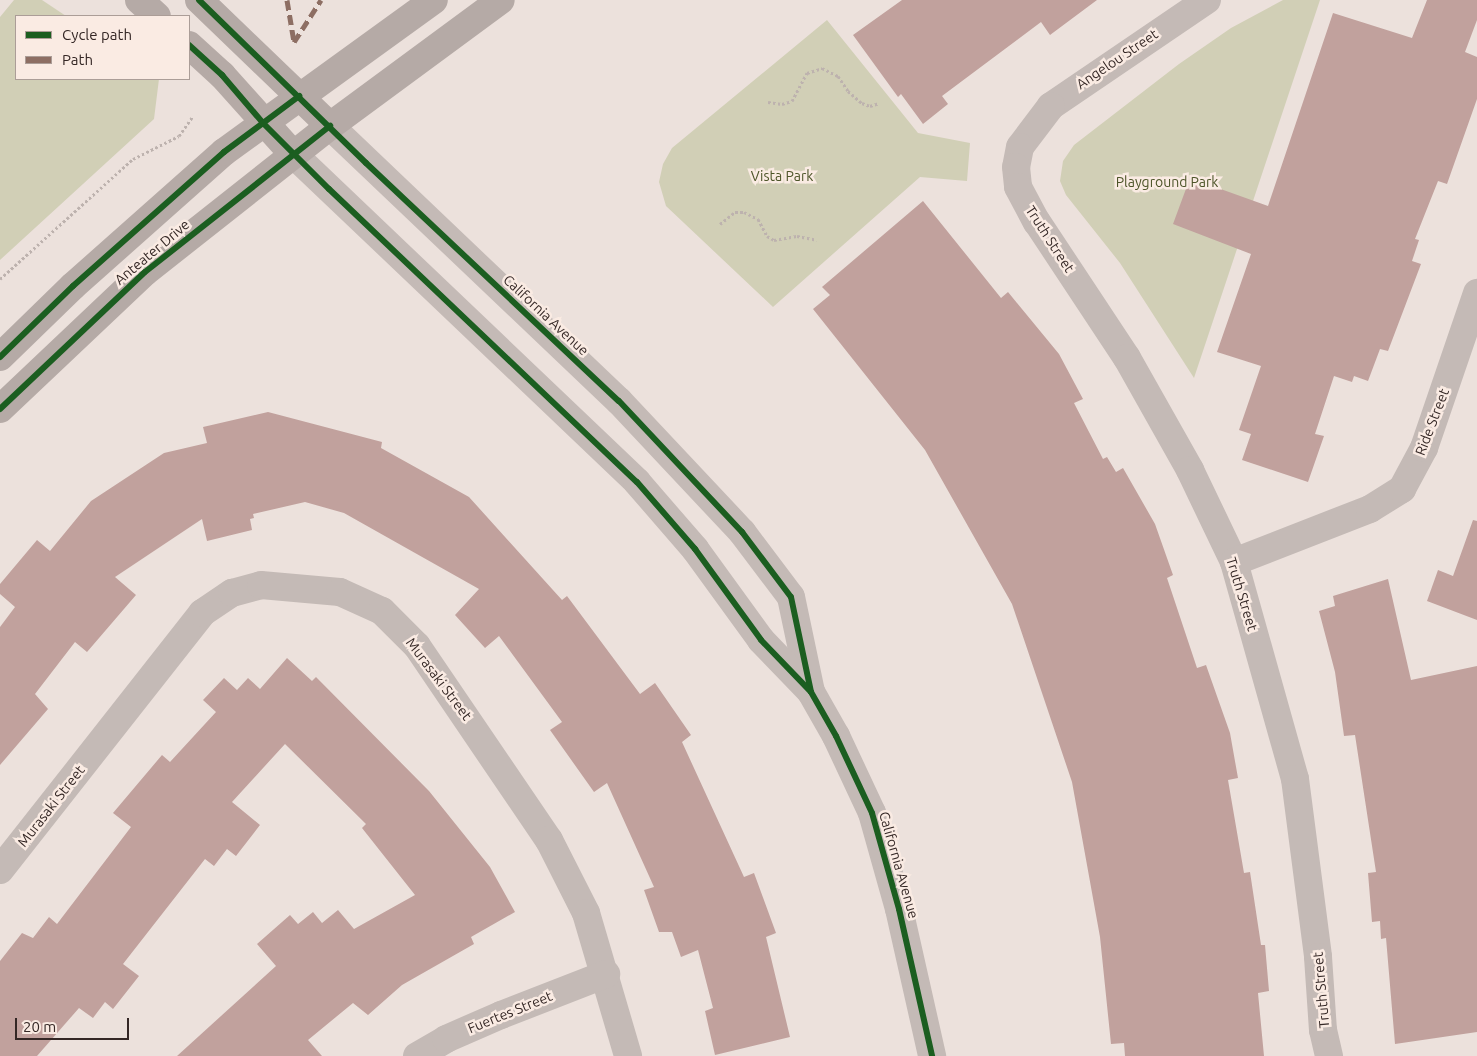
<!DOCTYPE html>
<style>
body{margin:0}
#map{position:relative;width:1477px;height:1056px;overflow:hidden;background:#ece1dc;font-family:Ubuntu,sans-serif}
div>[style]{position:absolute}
.green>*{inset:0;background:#d1cfb6}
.building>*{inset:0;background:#c1a19d}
.path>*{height:3px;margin-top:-1.5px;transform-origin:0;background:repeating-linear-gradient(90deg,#bdb2ae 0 2.5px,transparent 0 5px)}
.minor>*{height:28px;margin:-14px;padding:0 14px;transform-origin:14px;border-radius:14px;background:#c4bab6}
.tertiary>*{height:28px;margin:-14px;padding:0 14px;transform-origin:14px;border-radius:14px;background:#c4bab6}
.secondary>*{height:28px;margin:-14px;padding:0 14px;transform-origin:14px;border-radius:14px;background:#b5aaa6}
.quiet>*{height:5px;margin-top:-2.5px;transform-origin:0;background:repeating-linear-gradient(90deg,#8d6e63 0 10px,transparent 0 15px)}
.cycleway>*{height:6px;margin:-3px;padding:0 3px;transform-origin:3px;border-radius:3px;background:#1b5e20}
span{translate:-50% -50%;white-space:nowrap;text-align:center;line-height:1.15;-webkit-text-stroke:5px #faebe3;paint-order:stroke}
.street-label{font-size:14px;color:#342725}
.park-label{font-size:14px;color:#4c5428}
.legend{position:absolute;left:15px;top:15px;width:175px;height:65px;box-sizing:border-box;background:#faebe3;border:1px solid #ab9d97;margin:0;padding:6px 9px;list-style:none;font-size:15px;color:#342725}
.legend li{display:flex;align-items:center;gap:10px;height:25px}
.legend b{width:25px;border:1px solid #ab9d97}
.scale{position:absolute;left:15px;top:1018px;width:114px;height:22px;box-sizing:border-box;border:2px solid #342725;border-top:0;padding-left:6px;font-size:15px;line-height:18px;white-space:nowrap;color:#342725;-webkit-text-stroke:4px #faebe3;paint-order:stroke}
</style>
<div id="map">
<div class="green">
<i style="clip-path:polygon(14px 0,42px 0,66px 16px,16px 16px,16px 79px,159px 79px,154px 119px,0 260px,0 17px)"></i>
<i style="clip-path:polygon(1283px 0,1320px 0,1194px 378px,1120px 263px,1066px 195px,1060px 181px,1063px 161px,1074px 145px,1179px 64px,1231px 28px)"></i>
<i style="clip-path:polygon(827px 20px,918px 133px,970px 143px,967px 181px,920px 177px,773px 307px,666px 206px,659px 182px,663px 164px,672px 148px)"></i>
</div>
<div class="building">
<i style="clip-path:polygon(902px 0,1097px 0,1050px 35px,1041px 22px,942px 96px,948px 104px,923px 124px,901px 94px,898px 97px,853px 35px)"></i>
<i style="clip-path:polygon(1427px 0,1477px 0,1477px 20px,1465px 52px,1477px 57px,1477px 99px,1447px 184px,1438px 181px,1415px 239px,1419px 240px,1412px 261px,1421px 264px,1388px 351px,1380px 349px,1368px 381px,1354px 376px,1352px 382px,1334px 376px,1315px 434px,1324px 436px,1308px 482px,1242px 460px,1251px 434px,1239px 430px,1261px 366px,1217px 352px,1251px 254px,1173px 224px,1190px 178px,1268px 206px,1333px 13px,1412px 38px)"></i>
<i style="clip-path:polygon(923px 201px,1001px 298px,1008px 292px,1059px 354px,1083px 399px,1074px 403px,1103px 459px,1107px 457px,1116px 472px,1123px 468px,1155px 524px,1173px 575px,1167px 578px,1197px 668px,1206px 665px,1230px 733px,1238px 778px,1228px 780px,1244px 873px,1250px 872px,1261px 945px,1265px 945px,1269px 991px,1258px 993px,1264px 1056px,1125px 1056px,1124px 1043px,1111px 1044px,1100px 937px,1072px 782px,1012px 604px,925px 450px,813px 309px,830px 295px,822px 287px)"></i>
<i style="clip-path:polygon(268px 412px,382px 442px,381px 448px,469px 497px,562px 600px,567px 596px,640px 694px,655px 683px,691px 735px,682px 742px,744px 877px,754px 873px,776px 933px,766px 937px,790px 1037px,715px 1055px,705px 1011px,713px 1008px,698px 950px,681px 957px,672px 932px,659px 932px,644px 890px,654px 887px,607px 783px,594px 792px,550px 730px,562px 722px,499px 636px,485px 648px,455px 615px,479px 589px,344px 513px,305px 502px,253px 514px,254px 518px,250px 519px,252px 530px,207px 541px,202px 519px,115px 577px,136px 595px,87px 652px,75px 642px,35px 694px,48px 709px,0 765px,0 627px,15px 607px,0 594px,0 584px,37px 540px,50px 551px,91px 501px,164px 453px,207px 443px,203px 427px)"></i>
<i style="clip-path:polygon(1473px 520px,1477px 521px,1477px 620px,1427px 601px,1438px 570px,1453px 576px)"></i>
<i style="clip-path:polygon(1388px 579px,1411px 680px,1477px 666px,1477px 1032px,1395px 1044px,1386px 938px,1381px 939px,1380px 921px,1372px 922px,1368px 873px,1376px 872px,1355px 735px,1344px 736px,1335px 672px,1319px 611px,1335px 606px,1333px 596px)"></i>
<i style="clip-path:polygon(287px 658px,312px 681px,316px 677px,429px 791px,490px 867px,515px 912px,471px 937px,474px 944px,402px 985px,368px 1015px,353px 1003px,308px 1040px,322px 1056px,177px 1056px,276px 966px,257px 944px,290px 915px,298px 924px,313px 912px,322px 923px,338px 910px,354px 929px,415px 895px,362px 828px,366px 824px,285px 744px,232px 802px,260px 825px,236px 856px,227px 849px,214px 866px,205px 859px,123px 964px,139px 976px,113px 1009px,105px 1002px,93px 1018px,79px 1008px,37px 1056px,0 1056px,0 961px,22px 933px,33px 938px,49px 917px,57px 924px,131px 827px,113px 813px,162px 755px,170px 762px,216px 712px,203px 700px,224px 678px,237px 690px,248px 678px,260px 689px)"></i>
</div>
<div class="path">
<i style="left:768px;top:102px;width:14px;rotate:8deg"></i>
<i style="left:782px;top:104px;width:10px;rotate:-17deg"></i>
<i style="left:792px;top:101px;width:32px;rotate:-62deg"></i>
<i style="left:807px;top:73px;width:16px;rotate:-18deg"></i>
<i style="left:822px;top:68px;width:18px;rotate:27deg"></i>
<i style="left:838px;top:76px;width:18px;rotate:56deg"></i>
<i style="left:848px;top:91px;width:18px;rotate:41deg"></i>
<i style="left:862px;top:103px;width:9px;rotate:21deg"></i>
<i style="left:870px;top:106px;width:9px;rotate:-18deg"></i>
<i style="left:720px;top:224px;width:19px;rotate:-39deg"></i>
<i style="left:735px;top:212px;width:9px"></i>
<i style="left:744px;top:212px;width:16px;rotate:27deg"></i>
<i style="left:758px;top:219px;width:19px;rotate:62deg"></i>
<i style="left:767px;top:236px;width:8px;rotate:30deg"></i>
<i style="left:774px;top:240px;width:23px;rotate:-10deg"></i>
<i style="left:797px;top:236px;width:20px;rotate:11deg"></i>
<i style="left:0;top:279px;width:179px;rotate:-42.1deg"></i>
<i style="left:133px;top:159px;width:51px;rotate:-26.6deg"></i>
<i style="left:179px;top:136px;width:24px;rotate:-55deg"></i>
</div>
<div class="minor">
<i style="left:1207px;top:0;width:189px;rotate:145.8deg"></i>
<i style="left:1051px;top:106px;width:51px;rotate:127.1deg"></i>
<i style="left:1020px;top:147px;width:20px;rotate:101deg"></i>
<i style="left:1016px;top:167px;width:20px;rotate:84deg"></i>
<i style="left:1018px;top:187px;width:40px;rotate:62deg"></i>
<i style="left:1037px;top:222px;width:163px;rotate:56.5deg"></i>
<i style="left:1127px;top:358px;width:129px;rotate:60.6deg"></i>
<i style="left:1190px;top:470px;width:102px;rotate:64.4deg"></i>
<i style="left:1234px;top:562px;width:225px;rotate:74.3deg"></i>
<i style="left:1295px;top:779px;width:179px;rotate:82.6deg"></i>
<i style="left:1318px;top:957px;width:73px;rotate:86.1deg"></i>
<i style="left:1323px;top:1030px;width:27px;rotate:77deg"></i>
<i style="left:1234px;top:562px;width:146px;rotate:-21.3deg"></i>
<i style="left:1370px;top:509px;width:38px;rotate:-32deg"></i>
<i style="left:1402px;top:489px;width:47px;rotate:-61.8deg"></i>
<i style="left:1424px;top:448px;width:164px;rotate:-71.1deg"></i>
<i style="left:0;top:870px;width:327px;rotate:-51.8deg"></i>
<i style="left:202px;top:613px;width:36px;rotate:-34deg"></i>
<i style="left:232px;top:593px;width:30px;rotate:-15deg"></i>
<i style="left:261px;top:585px;width:79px;rotate:5.1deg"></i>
<i style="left:340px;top:592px;width:46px;rotate:24.3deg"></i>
<i style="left:382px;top:611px;width:49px;rotate:45deg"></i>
<i style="left:417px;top:646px;width:235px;rotate:55.8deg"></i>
<i style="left:549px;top:840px;width:82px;rotate:63.1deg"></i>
<i style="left:586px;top:913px;width:149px;rotate:73.6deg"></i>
<i style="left:417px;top:1056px;width:34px;rotate:-30deg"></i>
<i style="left:446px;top:1039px;width:60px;rotate:-23.6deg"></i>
<i style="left:501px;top:1015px;width:113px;rotate:-21.3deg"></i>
</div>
<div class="tertiary">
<i style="left:330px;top:126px;width:399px;rotate:43.6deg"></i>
<i style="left:619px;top:401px;width:180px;rotate:46.8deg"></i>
<i style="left:742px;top:532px;width:81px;rotate:53deg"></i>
<i style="left:791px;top:597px;width:97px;rotate:78.1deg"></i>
<i style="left:293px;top:154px;width:475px;rotate:43.6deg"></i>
<i style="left:637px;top:482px;width:89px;rotate:49.1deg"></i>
<i style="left:695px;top:549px;width:112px;rotate:54deg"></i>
<i style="left:761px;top:640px;width:72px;rotate:46.1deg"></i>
<i style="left:811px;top:692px;width:51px;rotate:60.4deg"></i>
<i style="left:836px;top:736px;width:85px;rotate:64.9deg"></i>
<i style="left:872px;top:813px;width:100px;rotate:74.3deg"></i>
<i style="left:899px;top:909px;width:151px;rotate:77.3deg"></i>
</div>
<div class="secondary">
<i style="left:139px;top:0;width:24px;rotate:42deg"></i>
<i style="left:199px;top:0;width:182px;rotate:43.9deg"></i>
<i style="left:189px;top:45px;width:45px;rotate:42.3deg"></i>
<i style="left:222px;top:75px;width:106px;rotate:48.1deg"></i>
<i style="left:0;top:357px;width:102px;rotate:-44.2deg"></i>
<i style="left:73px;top:286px;width:202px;rotate:-41.6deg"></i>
<i style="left:224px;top:152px;width:259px;rotate:-35.9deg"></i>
<i style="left:0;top:409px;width:199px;rotate:-43.4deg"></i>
<i style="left:145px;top:272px;width:236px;rotate:-38.3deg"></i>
<i style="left:330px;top:126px;width:212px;rotate:-36.4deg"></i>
</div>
<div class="quiet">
<i style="left:287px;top:0;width:43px;rotate:80.5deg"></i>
<i style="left:294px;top:42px;width:50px;rotate:-57.3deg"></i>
</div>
<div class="cycleway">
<i style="left:199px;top:0;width:233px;rotate:44.3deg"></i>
<i style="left:366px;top:163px;width:347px;rotate:43.3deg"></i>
<i style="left:619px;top:401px;width:180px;rotate:46.8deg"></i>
<i style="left:742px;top:532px;width:81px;rotate:53deg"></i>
<i style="left:791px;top:597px;width:97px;rotate:78.1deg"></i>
<i style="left:189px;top:45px;width:45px;rotate:42.3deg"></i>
<i style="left:222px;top:75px;width:63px;rotate:49.5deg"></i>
<i style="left:263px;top:123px;width:93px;rotate:45deg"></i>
<i style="left:329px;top:189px;width:425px;rotate:43.6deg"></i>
<i style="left:637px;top:482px;width:89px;rotate:49.1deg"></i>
<i style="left:695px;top:549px;width:112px;rotate:54deg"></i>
<i style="left:761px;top:640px;width:72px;rotate:46.1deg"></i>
<i style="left:811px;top:692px;width:51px;rotate:60.4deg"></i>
<i style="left:836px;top:736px;width:85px;rotate:64.9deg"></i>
<i style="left:872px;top:813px;width:100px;rotate:74.3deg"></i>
<i style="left:899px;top:909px;width:151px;rotate:77.3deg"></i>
<i style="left:0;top:357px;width:102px;rotate:-44.2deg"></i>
<i style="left:73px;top:286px;width:202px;rotate:-41.6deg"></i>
<i style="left:224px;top:152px;width:94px;rotate:-36.7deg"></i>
<i style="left:0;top:409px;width:199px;rotate:-43.4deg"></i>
<i style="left:145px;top:272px;width:236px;rotate:-38.3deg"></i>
</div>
<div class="street-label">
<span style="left:1117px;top:59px;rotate:-34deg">Angelou Street</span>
<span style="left:1050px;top:239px;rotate:57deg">Truth Street</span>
<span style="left:152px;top:252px;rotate:-40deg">Anteater Drive</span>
<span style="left:546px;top:315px;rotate:43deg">California Avenue</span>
<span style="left:1432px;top:422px;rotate:-69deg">Ride Street</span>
<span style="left:1242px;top:594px;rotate:73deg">Truth Street</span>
<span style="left:439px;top:679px;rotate:53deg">Murasaki Street</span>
<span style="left:51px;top:806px;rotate:-52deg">Murasaki Street</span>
<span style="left:899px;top:865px;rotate:74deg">California Avenue</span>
<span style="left:1321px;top:990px;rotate:-95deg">Truth Street</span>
<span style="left:510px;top:1012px;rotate:-22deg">Fuertes Street</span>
</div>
<div class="park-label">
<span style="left:782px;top:176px">Vista Park</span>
<span style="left:1167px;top:182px">Playground Park</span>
</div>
<ul class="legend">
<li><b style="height:6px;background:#1b5e20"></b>Cycle path</li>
<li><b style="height:6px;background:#8d6e63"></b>Path</li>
</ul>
<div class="scale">20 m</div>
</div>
